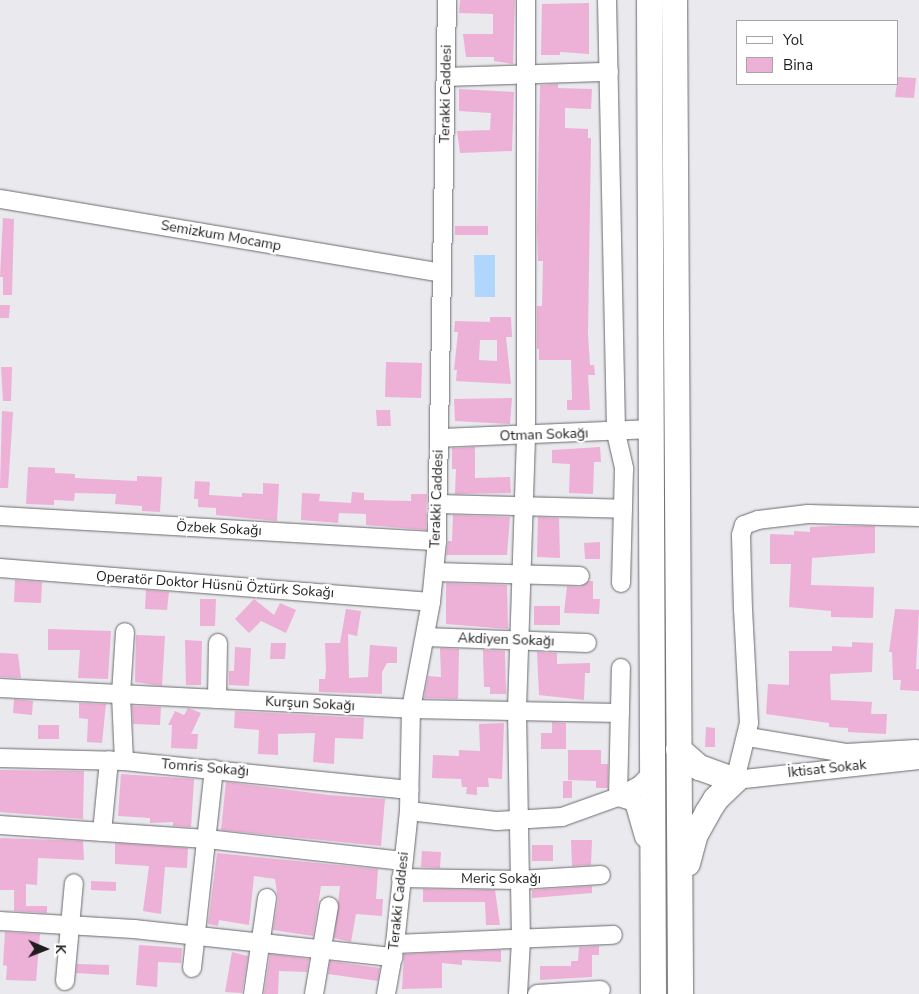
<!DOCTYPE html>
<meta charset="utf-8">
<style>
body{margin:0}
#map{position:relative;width:919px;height:994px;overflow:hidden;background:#e9e9ee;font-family:"Nunito Sans",sans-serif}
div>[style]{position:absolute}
.water>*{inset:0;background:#b1d6fe}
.building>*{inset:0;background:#edb0d6}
.roads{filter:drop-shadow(0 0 1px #6a6a6f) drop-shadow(0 0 1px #6a6a6f)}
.minor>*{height:18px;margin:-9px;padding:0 9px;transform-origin:9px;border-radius:9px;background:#fff}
.highway>*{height:25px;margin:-12.5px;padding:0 12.5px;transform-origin:12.5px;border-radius:12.5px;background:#fff}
span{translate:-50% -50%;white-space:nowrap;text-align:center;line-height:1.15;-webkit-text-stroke:4.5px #fff;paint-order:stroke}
.street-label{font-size:14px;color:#1e1e1f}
.legend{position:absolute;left:736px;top:20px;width:162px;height:65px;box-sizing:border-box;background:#fff;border:1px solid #a5a5a5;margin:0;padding:6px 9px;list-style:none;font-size:15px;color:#1e1e1f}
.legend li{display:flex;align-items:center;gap:10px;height:25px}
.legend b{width:25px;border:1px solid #a5a5a5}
.north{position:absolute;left:20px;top:924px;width:50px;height:50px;-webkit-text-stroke:4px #fff;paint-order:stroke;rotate:91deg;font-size:14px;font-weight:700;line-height:20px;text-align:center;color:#1e1e1f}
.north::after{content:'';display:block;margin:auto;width:18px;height:22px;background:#1e1e1f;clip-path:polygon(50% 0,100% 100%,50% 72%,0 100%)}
</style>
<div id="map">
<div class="water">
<i style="clip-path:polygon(474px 255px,495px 255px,495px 297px,475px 297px)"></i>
</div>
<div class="building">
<i style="clip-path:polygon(460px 0,515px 0,513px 64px,494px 61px,494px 57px,466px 57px,463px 34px,493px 34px,493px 14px,459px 13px)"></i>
<i style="clip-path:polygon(589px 3px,589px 54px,560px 52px,560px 55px,541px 55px,542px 4px)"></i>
<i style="clip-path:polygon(898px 77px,916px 78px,914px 98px,895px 97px)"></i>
<i style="clip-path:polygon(558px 84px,558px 88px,592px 89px,591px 109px,565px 108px,565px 128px,588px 129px,588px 138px,591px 138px,588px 334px,590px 365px,594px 365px,595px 375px,588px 375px,590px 410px,567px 410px,567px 400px,572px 400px,571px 360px,539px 360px,539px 349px,537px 349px,537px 306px,542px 306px,543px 261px,538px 261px,537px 229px,540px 85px)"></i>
<i style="clip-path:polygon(459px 89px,514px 92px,512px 151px,460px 153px,457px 131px,490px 130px,491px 113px,459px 111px)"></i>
<i style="clip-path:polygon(3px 218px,14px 219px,12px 295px,3px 295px,3px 277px,0 277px)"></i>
<i style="clip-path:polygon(455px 226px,488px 226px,488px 235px,455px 235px)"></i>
<i style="clip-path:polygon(0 305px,10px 305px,9px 318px,0 318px)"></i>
<i style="clip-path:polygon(evenodd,490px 317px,511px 317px,512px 337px,506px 337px,511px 384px,456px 381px,457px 370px,454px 370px,458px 332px,454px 332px,455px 321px,490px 322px,490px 317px,480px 340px,497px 340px,497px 361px,479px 360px,480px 340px)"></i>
<i style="clip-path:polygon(386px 362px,422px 363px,421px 398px,385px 397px)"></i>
<i style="clip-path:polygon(1px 367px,12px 367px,11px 401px,3px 401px)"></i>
<i style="clip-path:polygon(512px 398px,510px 424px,455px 421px,454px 399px)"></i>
<i style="clip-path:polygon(376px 410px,390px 410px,391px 426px,377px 426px)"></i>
<i style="clip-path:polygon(2px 411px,13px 412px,8px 488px,0 488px)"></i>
<i style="clip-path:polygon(475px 447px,475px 478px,510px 477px,511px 493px,455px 494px,456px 469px,452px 469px,452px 448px)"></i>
<i style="clip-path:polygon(600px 447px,601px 462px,594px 462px,593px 494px,569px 493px,570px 464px,552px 463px,552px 450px)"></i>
<i style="clip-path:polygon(28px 467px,55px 468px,55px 473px,75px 474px,75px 478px,137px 481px,137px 476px,162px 477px,160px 512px,142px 511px,142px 506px,115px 504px,116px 494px,75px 493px,74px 501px,54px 500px,54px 505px,26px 504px)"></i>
<i style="clip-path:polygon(195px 481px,210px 482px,209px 495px,242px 497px,242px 493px,263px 494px,263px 483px,279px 484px,277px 521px,216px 515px,216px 508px,198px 507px,198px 499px,194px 499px)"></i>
<i style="clip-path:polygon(352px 492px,364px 493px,364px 500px,411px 501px,411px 494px,427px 494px,426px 530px,366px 525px,366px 514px,339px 513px,338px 523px,301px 520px,302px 493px,320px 494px,319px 501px,351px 503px)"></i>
<i style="clip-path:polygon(453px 515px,510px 517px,507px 555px,446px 555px,448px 541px,452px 541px)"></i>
<i style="clip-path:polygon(538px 517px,559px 518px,560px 558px,537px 557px)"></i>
<i style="clip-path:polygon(835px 526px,875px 526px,875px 553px,812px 558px,811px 585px,874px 587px,873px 618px,831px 617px,831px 611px,789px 607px,791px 564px,770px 564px,770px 534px,794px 535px,794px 531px,810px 532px,810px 527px)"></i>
<i style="clip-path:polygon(600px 542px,600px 559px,585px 559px,584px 543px)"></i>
<i style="clip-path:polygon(15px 580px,42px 582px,41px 603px,14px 602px)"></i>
<i style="clip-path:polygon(589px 581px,593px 581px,593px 599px,600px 599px,599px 614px,564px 613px,567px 586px,580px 587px)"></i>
<i style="clip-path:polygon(446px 583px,507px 585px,508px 629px,446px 624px)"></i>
<i style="clip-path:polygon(146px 590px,169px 592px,167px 610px,145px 609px)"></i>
<i style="clip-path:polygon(200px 599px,216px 599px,215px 626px,200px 626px)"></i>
<i style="clip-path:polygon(254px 599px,274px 615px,280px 603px,296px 610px,286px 633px,261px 621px,249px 633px,235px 619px)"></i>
<i style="clip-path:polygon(534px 606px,560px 606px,560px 625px,534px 625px)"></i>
<i style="clip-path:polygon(346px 609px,361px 611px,357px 636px,348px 634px,349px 678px,368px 677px,370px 645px,397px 647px,397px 663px,387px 663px,382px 672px,382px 694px,319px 692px,319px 679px,325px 679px,326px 671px,325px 643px,340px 643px)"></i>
<i style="clip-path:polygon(895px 609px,919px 610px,916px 669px,919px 669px,919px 691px,900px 690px,901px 680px,893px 680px,892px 652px,889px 652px)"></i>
<i style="clip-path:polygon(48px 629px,111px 631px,108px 679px,78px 678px,80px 650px,48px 650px)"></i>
<i style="clip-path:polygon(136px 635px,165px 636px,162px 686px,135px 682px)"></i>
<i style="clip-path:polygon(185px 640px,202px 641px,201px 685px,186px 685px)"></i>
<i style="clip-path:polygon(852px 642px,873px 643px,872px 672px,830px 674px,831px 700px,872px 702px,871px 714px,887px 714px,886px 734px,848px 732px,848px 728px,829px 727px,829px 723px,766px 714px,768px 684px,789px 685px,789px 651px,832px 651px,832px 646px,852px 647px)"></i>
<i style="clip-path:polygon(271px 643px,286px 643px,285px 659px,270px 659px)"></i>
<i style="clip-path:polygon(235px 647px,251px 648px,249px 686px,229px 685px,229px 671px,234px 671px)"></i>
<i style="clip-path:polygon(440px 648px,459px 649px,458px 699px,424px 698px,428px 676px,441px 677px)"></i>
<i style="clip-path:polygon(483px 650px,505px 651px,506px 694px,490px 694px,490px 687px,484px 687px)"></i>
<i style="clip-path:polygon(537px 652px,557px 653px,557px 664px,590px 663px,590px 673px,585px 673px,584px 700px,539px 695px)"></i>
<i style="clip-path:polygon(0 653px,18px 654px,21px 678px,0 677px)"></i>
<i style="clip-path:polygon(14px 699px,33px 701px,32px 715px,13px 713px)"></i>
<i style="clip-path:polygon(79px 703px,106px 704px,102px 743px,87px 742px,88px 719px,79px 718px)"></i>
<i style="clip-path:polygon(132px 706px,161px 707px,160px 725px,133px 724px)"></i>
<i style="clip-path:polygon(188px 708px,201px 713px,191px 734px,198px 734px,197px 749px,171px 748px,172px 725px,168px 725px,175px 711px,184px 715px)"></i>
<i style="clip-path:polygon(235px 711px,364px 718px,363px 739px,335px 738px,334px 764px,313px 762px,315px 733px,278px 734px,278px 755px,258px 754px,259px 730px,234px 728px)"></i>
<i style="clip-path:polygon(552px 722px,566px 723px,566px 749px,541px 749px,541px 733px,552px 733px)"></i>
<i style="clip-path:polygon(504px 723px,502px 779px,488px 778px,489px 787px,477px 787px,477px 795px,466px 794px,467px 787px,462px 787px,461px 779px,432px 778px,433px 755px,459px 756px,459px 750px,480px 751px,479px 724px)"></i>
<i style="clip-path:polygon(38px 725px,59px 725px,59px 739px,38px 739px)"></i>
<i style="clip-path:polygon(706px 727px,715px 728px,715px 747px,705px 747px)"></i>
<i style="clip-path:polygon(568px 750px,601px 750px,601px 764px,608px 764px,608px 788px,596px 788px,596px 781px,568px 780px)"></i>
<i style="clip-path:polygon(0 770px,84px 771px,83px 819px,0 812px)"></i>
<i style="clip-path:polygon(121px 774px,194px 779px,191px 827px,173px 826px,173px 822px,150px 823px,150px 818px,118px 816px)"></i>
<i style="clip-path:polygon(563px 781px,572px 781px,572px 798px,563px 798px)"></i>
<i style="clip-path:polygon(226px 782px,329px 795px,385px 799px,381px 846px,221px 830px)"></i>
<i style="clip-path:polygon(0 838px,83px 841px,84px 860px,38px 858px,37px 885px,26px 884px,26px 906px,47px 906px,47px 913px,14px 911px,14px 890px,0 890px)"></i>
<i style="clip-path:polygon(571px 840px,592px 840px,591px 865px,572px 866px)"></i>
<i style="clip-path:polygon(115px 843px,188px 848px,187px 868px,165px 867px,161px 914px,143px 911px,149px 866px,115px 864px)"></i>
<i style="clip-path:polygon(532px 845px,553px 845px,553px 861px,532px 861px)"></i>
<i style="clip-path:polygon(422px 851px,441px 852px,440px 868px,421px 867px)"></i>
<i style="clip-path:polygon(217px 853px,378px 869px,376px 899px,383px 899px,382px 916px,356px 914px,351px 942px,334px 938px,340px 886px,321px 886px,313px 936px,273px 930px,278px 900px,275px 879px,254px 876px,249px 925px,219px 920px,218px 926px,208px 924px)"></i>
<i style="clip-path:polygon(91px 881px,116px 882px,116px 891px,91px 890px)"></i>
<i style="clip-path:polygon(592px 886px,592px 893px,532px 898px,532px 890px)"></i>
<i style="clip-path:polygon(423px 889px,495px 890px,500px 925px,486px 925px,485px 902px,423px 902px)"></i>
<i style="clip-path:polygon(5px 932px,40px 934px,36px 981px,6px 980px,7px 966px,3px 965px)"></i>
<i style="clip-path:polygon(139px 945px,182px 948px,181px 963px,158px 962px,157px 987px,136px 985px)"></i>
<i style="clip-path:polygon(599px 946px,599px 955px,592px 955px,592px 977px,540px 980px,540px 966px,571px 966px,571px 961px,578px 961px,579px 947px)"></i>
<i style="clip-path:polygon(501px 950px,501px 962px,462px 960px,462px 965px,442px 963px,442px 988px,402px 989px,404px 954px)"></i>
<i style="clip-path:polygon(232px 952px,248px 956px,242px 993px,225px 992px)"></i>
<i style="clip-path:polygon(270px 954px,309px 959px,307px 972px,279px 971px,278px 994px,264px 994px)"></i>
<i style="clip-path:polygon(330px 961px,380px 968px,378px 981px,328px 974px)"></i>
<i style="clip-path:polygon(77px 964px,109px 965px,109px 975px,76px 973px)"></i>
</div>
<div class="roads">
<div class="minor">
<i style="left:607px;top:0;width:433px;rotate:88.8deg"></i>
<i style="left:616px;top:433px;width:37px;rotate:77deg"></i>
<i style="left:624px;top:469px;width:114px;rotate:91.5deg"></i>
<i style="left:446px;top:77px;width:163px;rotate:-1.8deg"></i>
<i style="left:0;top:199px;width:448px;rotate:9.5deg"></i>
<i style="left:439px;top:438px;width:211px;rotate:-2.4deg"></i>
<i style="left:438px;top:504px;width:185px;rotate:1.5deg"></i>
<i style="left:0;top:516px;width:438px;rotate:3.3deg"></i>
<i style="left:919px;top:517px;width:111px;rotate:-178.5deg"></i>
<i style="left:808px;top:514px;width:50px;rotate:173.2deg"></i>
<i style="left:758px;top:520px;width:15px;rotate:160deg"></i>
<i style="left:744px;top:525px;width:10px;rotate:107deg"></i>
<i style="left:741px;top:535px;width:74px;rotate:88.5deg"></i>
<i style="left:743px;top:609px;width:114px;rotate:87deg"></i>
<i style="left:749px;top:723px;width:59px;rotate:103.8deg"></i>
<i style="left:735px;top:780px;width:185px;rotate:-6.2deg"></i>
<i style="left:0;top:568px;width:432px;rotate:4.5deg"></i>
<i style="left:434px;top:572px;width:146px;rotate:1.6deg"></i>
<i style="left:425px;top:637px;width:162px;rotate:2.1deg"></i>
<i style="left:0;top:688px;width:412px;rotate:2.9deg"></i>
<i style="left:411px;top:709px;width:209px;rotate:1.1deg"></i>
<i style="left:217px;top:699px;width:56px;rotate:-89deg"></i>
<i style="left:748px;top:737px;width:99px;rotate:9.3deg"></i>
<i style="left:846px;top:753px;width:70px;rotate:-3.3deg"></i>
<i style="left:0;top:758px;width:124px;rotate:1.4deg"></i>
<i style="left:124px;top:761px;width:287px;rotate:5.8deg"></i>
<i style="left:124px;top:761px;width:67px;rotate:-92.6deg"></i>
<i style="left:121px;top:694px;width:62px;rotate:-86.3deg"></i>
<i style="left:618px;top:797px;width:129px;rotate:-88.7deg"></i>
<i style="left:618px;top:797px;width:17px;rotate:17deg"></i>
<i style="left:634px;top:802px;width:37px;rotate:74deg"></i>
<i style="left:409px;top:811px;width:89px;rotate:6.5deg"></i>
<i style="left:497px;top:821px;width:65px;rotate:-3.5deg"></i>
<i style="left:562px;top:817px;width:59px;rotate:-19.7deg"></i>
<i style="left:618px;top:797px;width:24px;rotate:-28deg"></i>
<i style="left:639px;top:786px;width:18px;rotate:-45deg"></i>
<i style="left:0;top:825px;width:207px;rotate:3.9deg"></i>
<i style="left:207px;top:839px;width:197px;rotate:6.4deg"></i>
<i style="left:102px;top:832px;width:72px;rotate:-84.4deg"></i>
<i style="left:401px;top:878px;width:118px;rotate:1deg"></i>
<i style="left:519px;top:880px;width:82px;rotate:-3.5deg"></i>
<i style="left:0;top:921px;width:134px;rotate:3.4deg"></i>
<i style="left:134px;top:929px;width:261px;rotate:6.2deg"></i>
<i style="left:395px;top:944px;width:218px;rotate:-2.4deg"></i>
<i style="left:192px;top:968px;width:200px;rotate:-83.7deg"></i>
<i style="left:65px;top:981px;width:98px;rotate:-84.8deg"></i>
<i style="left:253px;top:994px;width:97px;rotate:-81.7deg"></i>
<i style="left:314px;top:994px;width:89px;rotate:-80.3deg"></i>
<i style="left:386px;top:994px;width:51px;rotate:-79.8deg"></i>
<i style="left:395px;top:944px;width:134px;rotate:-84deg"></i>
<i style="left:409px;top:811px;width:102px;rotate:-88.9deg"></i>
<i style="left:411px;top:709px;width:109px;rotate:-79.4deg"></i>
<i style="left:431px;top:602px;width:61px;rotate:-84.4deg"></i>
<i style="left:437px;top:541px;width:541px;rotate:-88.94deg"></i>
<i style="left:518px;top:994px;width:54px;rotate:-86.8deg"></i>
<i style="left:521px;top:940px;width:231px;rotate:-91deg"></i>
<i style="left:517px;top:709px;width:274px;rotate:-88.1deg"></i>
<i style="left:526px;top:435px;width:435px;rotate:-90deg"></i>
<i style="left:537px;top:994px;width:64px;rotate:-3.6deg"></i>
</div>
<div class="highway">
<i style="left:649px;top:0;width:994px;rotate:89.77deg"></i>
<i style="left:674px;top:0;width:994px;rotate:89.65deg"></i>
<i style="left:678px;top:749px;width:28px;rotate:41deg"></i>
<i style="left:699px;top:767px;width:38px;rotate:20deg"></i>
<i style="left:687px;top:863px;width:30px;rotate:-75deg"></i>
<i style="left:695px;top:834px;width:25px;rotate:-61deg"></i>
<i style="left:707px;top:812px;width:15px;rotate:-58deg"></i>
<i style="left:715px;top:799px;width:28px;rotate:-44deg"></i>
</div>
</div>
<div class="street-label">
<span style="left:446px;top:94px;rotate:-89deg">Terakki Caddesi</span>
<span style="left:221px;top:236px;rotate:10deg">Semizkum Mocamp</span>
<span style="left:544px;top:435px;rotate:-2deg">Otman Sokağı</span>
<span style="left:437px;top:499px;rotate:-88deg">Terakki Caddesi</span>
<span style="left:219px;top:529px;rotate:3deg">Özbek Sokağı</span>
<span style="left:215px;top:585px;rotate:4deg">Operatör Doktor Hüsnü Öztürk Sokağı</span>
<span style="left:506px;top:640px;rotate:2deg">Akdiyen Sokağı</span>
<span style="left:310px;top:704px;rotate:3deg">Kurşun Sokağı</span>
<span style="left:205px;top:768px;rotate:5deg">Tomris Sokağı</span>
<span style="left:827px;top:769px;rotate:-6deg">İktisat Sokak</span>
<span style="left:501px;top:879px">Meriç Sokağı</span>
<span style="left:399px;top:901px;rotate:-84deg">Terakki Caddesi</span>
</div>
<ul class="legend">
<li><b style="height:6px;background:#fff"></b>Yol</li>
<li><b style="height:14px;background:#edb0d6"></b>Bina</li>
</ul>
<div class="north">K</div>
</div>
